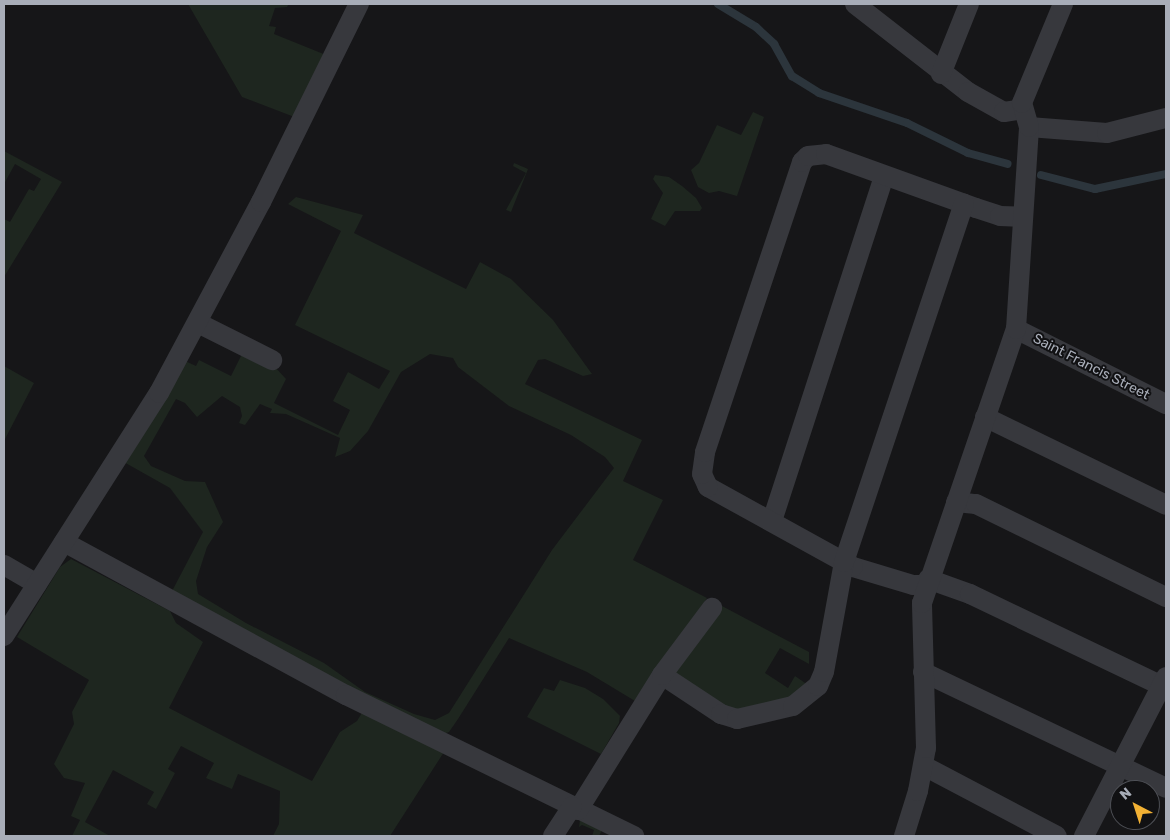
<!DOCTYPE html>
<style>
body{margin:0}
#map{position:relative;width:1170px;height:840px;overflow:hidden;background:#161618;font-family:Rubik,sans-serif}
div>[style]{position:absolute}
.green>*{inset:0;background:#1e261f}
.stream>*{height:8px;margin:-4px;padding:0 4px;transform-origin:4px;border-radius:4px;background:#2c353c}
.minor>*{height:20px;margin:-10px;padding:0 10px;transform-origin:10px;border-radius:10px;background:#37383d}
span{translate:-50% -50%;white-space:nowrap;text-align:center;line-height:1.15;-webkit-text-stroke:4px #111113;paint-order:stroke}
.street-label{font-size:14px;color:#a8adb8}
.frame{position:absolute;inset:0;border:5px solid #a8adb8;pointer-events:none}
.north{position:absolute;left:1110px;top:780px;width:50px;height:50px;box-sizing:border-box;background:#111113;border:1px solid #4d4f55;border-radius:50%;rotate:320deg;font-size:14px;font-weight:700;line-height:20px;text-align:center;color:#a8adb8}
.north::after{content:'';display:block;margin:auto;width:18px;height:22px;background:#f2b134;clip-path:polygon(50% 0,100% 100%,50% 72%,0 100%)}
</style>
<div id="map">
<div class="green">
<i style="clip-path:polygon(188px 4px,289px 4px,287px 7px,275px 8px,269px 26px,276px 27px,274px 34px,326px 55px,297px 118px,242px 97px)"></i>
<i style="clip-path:polygon(753px 112px,764px 117px,737px 196px,719px 191px,709px 193px,698px 187px,691px 170px,699px 163px,717px 125px,741px 135px)"></i>
<i style="clip-path:polygon(4px 151px,62px 182px,4px 277px,4px 219px,10px 222px,29px 189px,34px 191px,41px 179px,15px 164px,4px 184px)"></i>
<i style="clip-path:polygon(514px 163px,528px 169px,511px 212px,506px 210px,526px 173px,513px 166px)"></i>
<i style="clip-path:polygon(655px 175px,669px 177px,682px 186px,696px 198px,702px 208px,700px 211px,675px 211px,665px 226px,651px 219px,663px 193px,653px 179px)"></i>
<i style="clip-path:polygon(evenodd,296px 197px,363px 215px,354px 233px,466px 289px,480px 262px,511px 279px,553px 320px,592px 374px,583px 376px,545px 359px,538px 360px,525px 384px,642px 440px,623px 481px,663px 500px,633px 560px,707px 598px,635px 701px,587px 672px,509px 638px,458px 719px,449px 732px,440px 735px,170px 595px,203px 532px,170px 488px,122px 461px,185px 361px,196px 366px,199px 360px,231px 376px,243px 352px,275px 367px,286px 379px,274px 403px,338px 435px,350px 410px,333px 401px,348px 372px,379px 389px,390px 371px,295px 325px,341px 231px,288px 204px,296px 197px,430px 354px,453px 358px,458px 367px,509px 406px,571px 435px,605px 457px,614px 468px,552px 550px,449px 713px,435px 720px,414px 714px,365px 692px,324px 663px,246px 623px,198px 594px,196px 581px,207px 547px,223px 522px,205px 482px,185px 481px,151px 466px,144px 456px,176px 399px,185px 403px,197px 417px,222px 396px,240px 407px,242px 416px,239px 423px,245px 425px,260px 404px,272px 409px,270px 413px,286px 414px,340px 438px,335px 457px,350px 451px,368px 431px,401px 372px,430px 354px)"></i>
<i style="clip-path:polygon(4px 366px,34px 383px,4px 441px)"></i>
<i style="clip-path:polygon(71px 559px,170px 611px,176px 623px,203px 642px,169px 708px,254px 752px,312px 781px,340px 732px,357px 721px,363px 711px,444px 752px,390px 836px,273px 836px,279px 824px,280px 791px,238px 774px,232px 789px,206px 778px,214px 763px,181px 746px,168px 769px,175px 773px,156px 809px,147px 804px,154px 792px,113px 770px,85px 822px,110px 836px,72px 836px,80px 820px,71px 816px,85px 783px,64px 778px,54px 764px,74px 724px,72px 712px,89px 680px,17px 637px,60px 567px)"></i>
<i style="clip-path:polygon(722px 606px,809px 652px,809px 664px,780px 648px,765px 673px,788px 688px,795px 676px,808px 685px,801px 696px,737px 711px,720px 707px,672px 674px)"></i>
<i style="clip-path:polygon(560px 680px,585px 688px,603px 699px,620px 716px,619px 723px,601px 754px,527px 717px,544px 688px,554px 691px)"></i>
<i style="clip-path:polygon(580px 820px,602px 830px,599px 836px,592px 836px,594px 830px,582px 825px,579px 827px)"></i>
</div>
<div class="stream">
<i style="left:718px;top:4px;width:44px;rotate:31.2deg"></i>
<i style="left:756px;top:27px;width:25px;rotate:43deg"></i>
<i style="left:774px;top:44px;width:37px;rotate:61deg"></i>
<i style="left:792px;top:76px;width:32px;rotate:32deg"></i>
<i style="left:819px;top:93px;width:93px;rotate:18.8deg"></i>
<i style="left:907px;top:123px;width:68px;rotate:26.2deg"></i>
<i style="left:968px;top:153px;width:41px;rotate:15.4deg"></i>
<i style="left:1041px;top:175px;width:56px;rotate:14.5deg"></i>
<i style="left:1095px;top:189px;width:73px;rotate:-11.9deg"></i>
</div>
<div class="minor">
<i style="left:855px;top:4px;width:143px;rotate:37.9deg"></i>
<i style="left:968px;top:92px;width:41px;rotate:29.1deg"></i>
<i style="left:1004px;top:112px;width:18px;rotate:-9deg"></i>
<i style="left:941px;top:74px;width:75px;rotate:-68.2deg"></i>
<i style="left:1029px;top:127px;width:78px;rotate:4.4deg"></i>
<i style="left:1107px;top:133px;width:61px;rotate:-14.3deg"></i>
<i style="left:198px;top:323px;width:83px;rotate:26.6deg"></i>
<i style="left:1016px;top:329px;width:168px;rotate:26.6deg"></i>
<i style="left:985px;top:417px;width:201px;rotate:25.9deg"></i>
<i style="left:956px;top:502px;width:20px;rotate:6deg"></i>
<i style="left:976px;top:504px;width:212px;rotate:26.1deg"></i>
<i style="left:772px;top:521px;width:362px;rotate:-72deg"></i>
<i style="left:64px;top:542px;width:321px;rotate:28.5deg"></i>
<i style="left:346px;top:695px;width:321px;rotate:26.1deg"></i>
<i style="left:4px;top:565px;width:38px;rotate:30deg"></i>
<i style="left:928px;top:579px;width:45px;rotate:19.7deg"></i>
<i style="left:970px;top:594px;width:213px;rotate:25.6deg"></i>
<i style="left:926px;top:585px;width:13px;rotate:180deg"></i>
<i style="left:913px;top:585px;width:63px;rotate:-163.3deg"></i>
<i style="left:853px;top:567px;width:166px;rotate:-151.1deg"></i>
<i style="left:708px;top:487px;width:14px;rotate:-115deg"></i>
<i style="left:702px;top:474px;width:22px;rotate:-82deg"></i>
<i style="left:705px;top:452px;width:306px;rotate:-71.5deg"></i>
<i style="left:802px;top:162px;width:8px;rotate:-45deg"></i>
<i style="left:808px;top:156px;width:18px;rotate:-6deg"></i>
<i style="left:826px;top:154px;width:159px;rotate:19.8deg"></i>
<i style="left:976px;top:208px;width:25px;rotate:18deg"></i>
<i style="left:1000px;top:216px;width:23px;rotate:2deg"></i>
<i style="left:4px;top:636px;width:288px;rotate:-57.5deg"></i>
<i style="left:159px;top:393px;width:217px;rotate:-61.9deg"></i>
<i style="left:261px;top:202px;width:221px;rotate:-63.7deg"></i>
<i style="left:923px;top:672px;width:269px;rotate:25.5deg"></i>
<i style="left:662px;top:675px;width:71px;rotate:33.5deg"></i>
<i style="left:721px;top:714px;width:17px;rotate:17deg"></i>
<i style="left:737px;top:719px;width:57px;rotate:-13.1deg"></i>
<i style="left:793px;top:706px;width:32px;rotate:-39deg"></i>
<i style="left:818px;top:686px;width:15px;rotate:-67deg"></i>
<i style="left:824px;top:672px;width:112px;rotate:-79.7deg"></i>
<i style="left:844px;top:562px;width:378px;rotate:-71.5deg"></i>
<i style="left:924px;top:766px;width:150px;rotate:27.8deg"></i>
<i style="left:578px;top:810px;width:159px;rotate:-58.1deg"></i>
<i style="left:662px;top:675px;width:84px;rotate:-53.3deg"></i>
<i style="left:553px;top:836px;width:35px;rotate:-57deg"></i>
<i style="left:904px;top:836px;width:47px;rotate:-72.7deg"></i>
<i style="left:918px;top:791px;width:44px;rotate:-79.5deg"></i>
<i style="left:926px;top:748px;width:145px;rotate:-91.6deg"></i>
<i style="left:922px;top:603px;width:290px;rotate:-71.1deg"></i>
<i style="left:1016px;top:329px;width:202px;rotate:-86.3deg"></i>
<i style="left:1029px;top:127px;width:25px;rotate:-106deg"></i>
<i style="left:1022px;top:103px;width:107px;rotate:-67.5deg"></i>
<i style="left:1084px;top:836px;width:179px;rotate:-62.7deg"></i>
</div>
<div class="street-label">
<span style="left:1091px;top:367px;rotate:27deg">Saint Francis Street</span>
</div>
<div class="frame"></div>
<div class="north">N</div>
</div>
